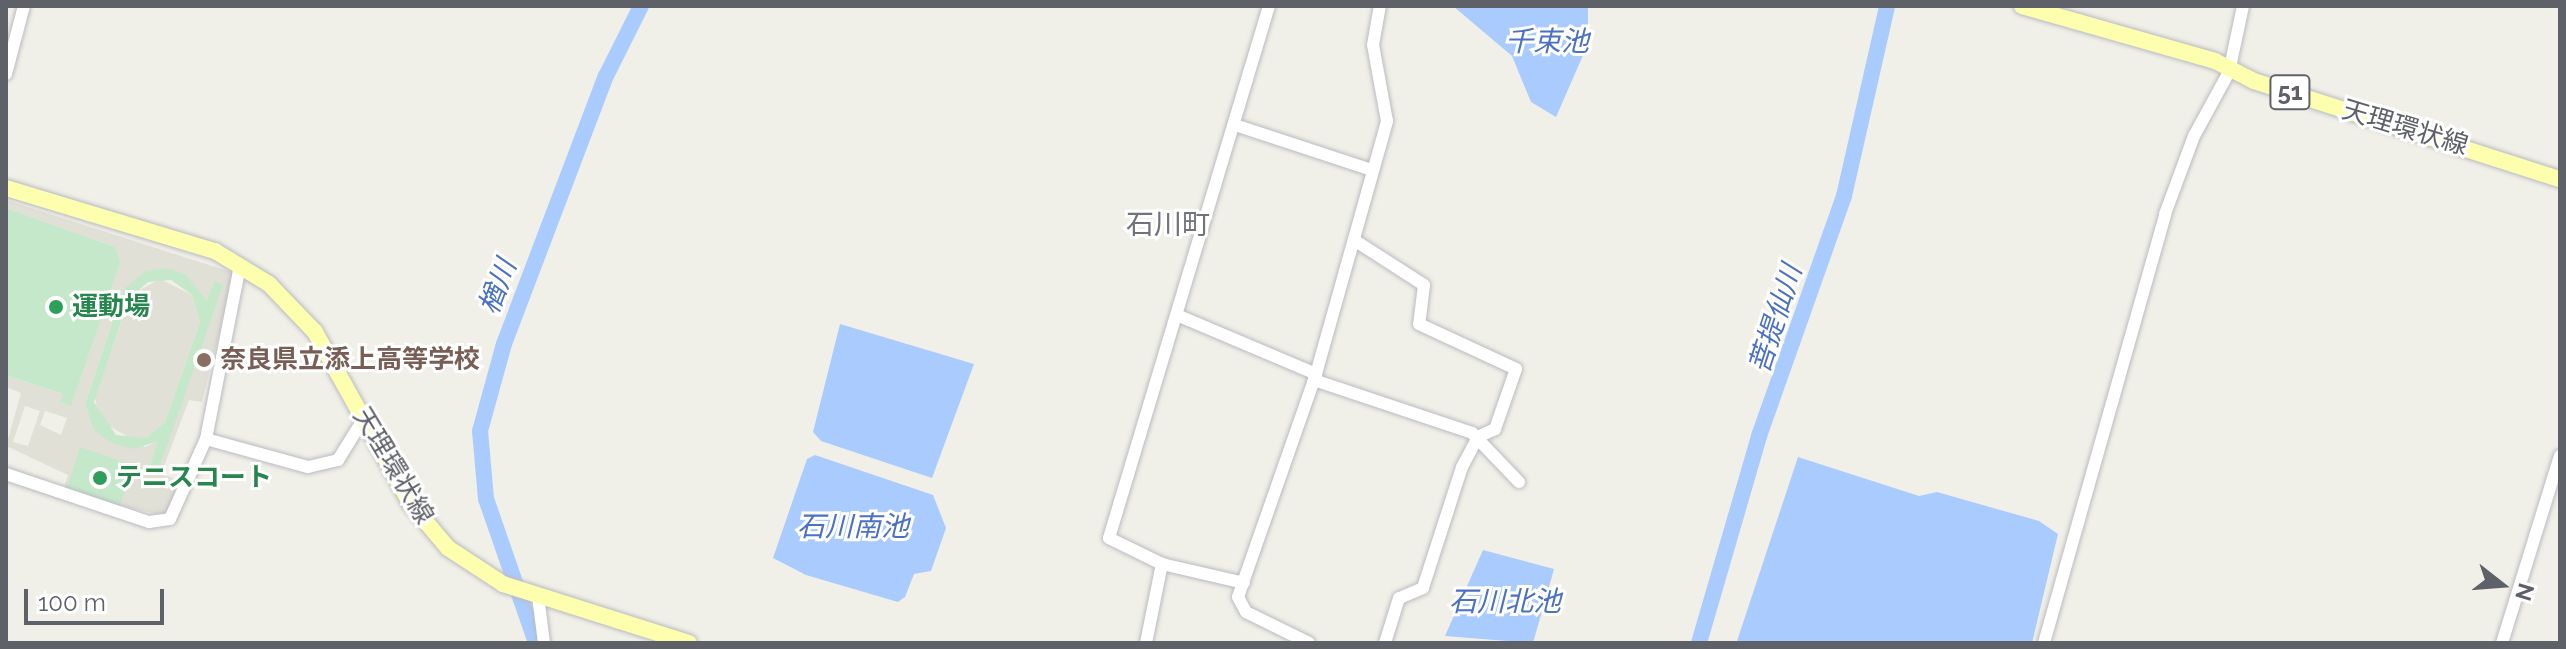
<!DOCTYPE html>
<meta charset="utf-8">
<style>
body{margin:0}
#map{position:relative;width:2566px;height:649px;overflow:hidden;background:#f1f0e8;font-family:Raleway,"Noto Sans JP",sans-serif}
div>[style]{position:absolute}
.education>*{inset:0;background:#e1e0d6}
.green>*{inset:0;background:#c5e8cb}
.water>*{inset:0;background:#aacbfe}
.river>*{height:16px;margin:-8px;padding:0 8px;transform-origin:8px;border-radius:8px;background:#aacbfe}
.roads{filter:drop-shadow(0 0 2px #babbc1) drop-shadow(0 0 2px #babbc1)}
.minor>*{height:12px;margin:-6px;padding:0 6px;transform-origin:6px;border-radius:6px;background:#fff}
.major>*{height:16px;margin:-8px;padding:0 8px;transform-origin:8px;border-radius:8px;background:#fefeaf}
.dots>*{width:22px;height:22px;translate:-50% -50%;box-sizing:border-box;border:4px solid #fff;border-radius:50%}
span{translate:-50% -50%;white-space:nowrap;text-align:center;line-height:1.15;-webkit-text-stroke:6px #fff;paint-order:stroke}
.shield-label span{padding:2px 6px;background:#fff;border:2px solid;border-radius:6px;-webkit-text-stroke-width:0}
.shield-label{font-size:24px;color:#5f6168;font-weight:700}
.street-label{font-size:26px;color:#5f6168}
.leisure-label{font-size:26px;color:#27864d;font-weight:700}
.left{translate:0 -50%;text-align:left}
.education-label{font-size:26px;color:#785e54;font-weight:700}
.water-label{font-size:28px;color:#4b71c4;font-style:italic}
.neighbourhood-label{font-size:28px;color:#70737a}
.frame{position:absolute;inset:0;border:8px solid #5f6168;pointer-events:none}
.north{position:absolute;left:2462px;top:545px;width:80px;height:80px;-webkit-text-stroke:6px #fff;paint-order:stroke;rotate:107deg;font-size:22px;font-weight:700;line-height:32px;text-align:center;color:#5f6168}
.north::after{content:'';display:block;margin:auto;width:28px;height:36px;background:#5f6168;clip-path:polygon(50% 0,100% 100%,50% 72%,0 100%)}
.scale{position:absolute;left:24px;top:589px;width:140px;height:36px;box-sizing:border-box;border:4px solid #5f6168;border-top:0;padding-left:10px;font-size:24px;line-height:28px;white-space:nowrap;color:#5f6168;-webkit-text-stroke:6px #fff;paint-order:stroke}
</style>
<div id="map">
<div class="education">
<i style="clip-path:polygon(evenodd,6px 200px,234px 273px,202px 402px,189px 400px,161px 474px,183px 481px,165px 516px,63px 492px,68px 475px,6px 446px,21px 393px,6px 387px,6px 375px,63px 394px,115px 247px,6px 208px,6px 200px,166px 268px,207px 303px,158px 469px,150px 466px,159px 440px,145px 447px,93px 429px,85px 404px,123px 290px,166px 268px,6px 200px,25px 406px,40px 411px,28px 446px,13px 442px,25px 406px,6px 200px,45px 411px,67px 418px,61px 435px,40px 425px,45px 411px)"></i>
<i style="clip-path:polygon(160px 279px,192px 295px,200px 322px,165px 422px,146px 438px,130px 438px,99px 420px,95px 397px,131px 295px)"></i>
</div>
<div class="green">
<i style="clip-path:polygon(6px 208px,115px 247px,120px 262px,71px 406px,60px 402px,63px 394px,6px 375px)"></i>
<i style="clip-path:polygon(evenodd,166px 268px,185px 274px,207px 301px,214px 281px,223px 285px,159px 469px,150px 466px,158px 441px,134px 449px,111px 443px,93px 429px,85px 404px,123px 290px,145px 271px,166px 268px,171px 280px,192px 295px,200px 322px,165px 422px,146px 438px,116px 435px,94px 402px,129px 299px,148px 282px,171px 280px)"></i>
<i style="clip-path:polygon(80px 447px,134px 465px,119px 508px,66px 490px)"></i>
</div>
<div class="water">
<i style="clip-path:polygon(1453px 6px,1588px 6px,1588px 44px,1556px 117px,1531px 102px,1512px 56px)"></i>
<i style="clip-path:polygon(840px 324px,974px 364px,932px 478px,821px 441px,813px 432px)"></i>
<i style="clip-path:polygon(815px 455px,933px 495px,946px 528px,931px 571px,914px 574px,905px 597px,898px 602px,806px 575px,773px 558px,807px 459px)"></i>
<i style="clip-path:polygon(1798px 457px,1919px 496px,1937px 492px,2039px 521px,2058px 534px,2032px 643px,1737px 641px)"></i>
<i style="clip-path:polygon(1483px 550px,1554px 569px,1533px 643px,1445px 636px)"></i>
</div>
<div class="river">
<i style="left:536px;top:643px;width:152px;rotate:-109.1deg"></i>
<i style="left:486px;top:499px;width:68px;rotate:-95deg"></i>
<i style="left:480px;top:431px;width:90px;rotate:-74.6deg"></i>
<i style="left:504px;top:344px;width:287px;rotate:-69.2deg"></i>
<i style="left:606px;top:76px;width:78px;rotate:-63.4deg"></i>
<i style="left:1699px;top:643px;width:216px;rotate:-73.8deg"></i>
<i style="left:1759px;top:436px;width:255px;rotate:-70.5deg"></i>
<i style="left:1844px;top:196px;width:195px;rotate:-77.2deg"></i>
</div>
<div class="roads">
<div class="minor">
<i style="left:6px;top:74px;width:70px;rotate:-75.2deg"></i>
<i style="left:1235px;top:125px;width:144px;rotate:18.2deg"></i>
<i style="left:1354px;top:240px;width:83px;rotate:32.7deg"></i>
<i style="left:1424px;top:285px;width:39px;rotate:97deg"></i>
<i style="left:1419px;top:324px;width:107px;rotate:24.9deg"></i>
<i style="left:1516px;top:369px;width:64px;rotate:109.3deg"></i>
<i style="left:1495px;top:429px;width:19px;rotate:155deg"></i>
<i style="left:1478px;top:437px;width:34px;rotate:118deg"></i>
<i style="left:1462px;top:467px;width:127px;rotate:107.9deg"></i>
<i style="left:1423px;top:588px;width:26px;rotate:157deg"></i>
<i style="left:1399px;top:598px;width:47px;rotate:107.3deg"></i>
<i style="left:1177px;top:315px;width:151px;rotate:23deg"></i>
<i style="left:1314px;top:380px;width:167px;rotate:18.5deg"></i>
<i style="left:1472px;top:433px;width:68px;rotate:46.2deg"></i>
<i style="left:206px;top:439px;width:106px;rotate:15.4deg"></i>
<i style="left:308px;top:467px;width:31px;rotate:-13deg"></i>
<i style="left:338px;top:460px;width:49px;rotate:-58.2deg"></i>
<i style="left:6px;top:474px;width:151px;rotate:18.6deg"></i>
<i style="left:149px;top:522px;width:21px;rotate:-8deg"></i>
<i style="left:170px;top:519px;width:88px;rotate:-65.8deg"></i>
<i style="left:206px;top:439px;width:177px;rotate:-78.9deg"></i>
<i style="left:1162px;top:564px;width:84px;rotate:13deg"></i>
<i style="left:538px;top:596px;width:47px;rotate:82.7deg"></i>
<i style="left:1146px;top:643px;width:81px;rotate:-78.6deg"></i>
<i style="left:1162px;top:564px;width:59px;rotate:-153.9deg"></i>
<i style="left:1109px;top:538px;width:556px;rotate:-73.26deg"></i>
<i style="left:1309px;top:643px;width:70px;rotate:-153.8deg"></i>
<i style="left:1246px;top:612px;width:17px;rotate:-118deg"></i>
<i style="left:1238px;top:597px;width:236px;rotate:-70.7deg"></i>
<i style="left:1316px;top:374px;width:263px;rotate:-74.3deg"></i>
<i style="left:1387px;top:121px;width:77px;rotate:-100.4deg"></i>
<i style="left:1373px;top:45px;width:40px;rotate:-80deg"></i>
<i style="left:2044px;top:643px;width:446px;rotate:-74.2deg"></i>
<i style="left:2165px;top:214px;width:83px;rotate:-69.6deg"></i>
<i style="left:2194px;top:136px;width:73px;rotate:-61.3deg"></i>
<i style="left:2229px;top:72px;width:67px;rotate:-78deg"></i>
<i style="left:2502px;top:643px;width:196px;rotate:-72.8deg"></i>
</div>
<div class="major">
<i style="left:2022px;top:6px;width:201px;rotate:15.9deg"></i>
<i style="left:2215px;top:61px;width:44px;rotate:27.1deg"></i>
<i style="left:2254px;top:81px;width:321px;rotate:17.8deg"></i>
<i style="left:6px;top:188px;width:218px;rotate:16.8deg"></i>
<i style="left:215px;top:251px;width:63px;rotate:31.4deg"></i>
<i style="left:269px;top:284px;width:66px;rotate:46.2deg"></i>
<i style="left:315px;top:332px;width:196px;rotate:60.9deg"></i>
<i style="left:410px;top:503px;width:59px;rotate:49.8deg"></i>
<i style="left:448px;top:548px;width:66px;rotate:33.2deg"></i>
<i style="left:503px;top:584px;width:195px;rotate:17.6deg"></i>
</div>
</div>
<div class="dots">
<i style="left:56px;top:307px;background:#2e9e5b"></i>
<i style="left:204px;top:360px;background:#8d6e63"></i>
<i style="left:100px;top:478px;background:#2e9e5b"></i>
</div>
<div class="shield-label">
<span style="left:2290px;top:92px">51</span>
</div>
<div class="street-label">
<span style="left:2405px;top:128px;rotate:17deg">天理環状線</span>
<span style="left:393px;top:466px;rotate:59deg">天理環状線</span>
</div>
<div class="leisure-label">
<span class="left" style="left:72px;top:307px">運動場</span>
<span class="left" style="left:116px;top:478px">テニスコート</span>
</div>
<div class="education-label">
<span class="left" style="left:220px;top:360px">奈良県立添上高等学校</span>
</div>
<div class="water-label">
<span style="left:1547px;top:42px">千束池</span>
<span style="left:498px;top:287px;rotate:-69deg">楢川</span>
<span style="left:1776px;top:319px;rotate:-72deg">菩提仙川</span>
<span style="left:853px;top:527px">石川南池</span>
<span style="left:1505px;top:602px">石川北池</span>
</div>
<div class="neighbourhood-label">
<span style="left:1168px;top:225px">石川町</span>
</div>
<div class="frame"></div>
<div class="north">N</div>
<div class="scale">100 m</div>
</div>
